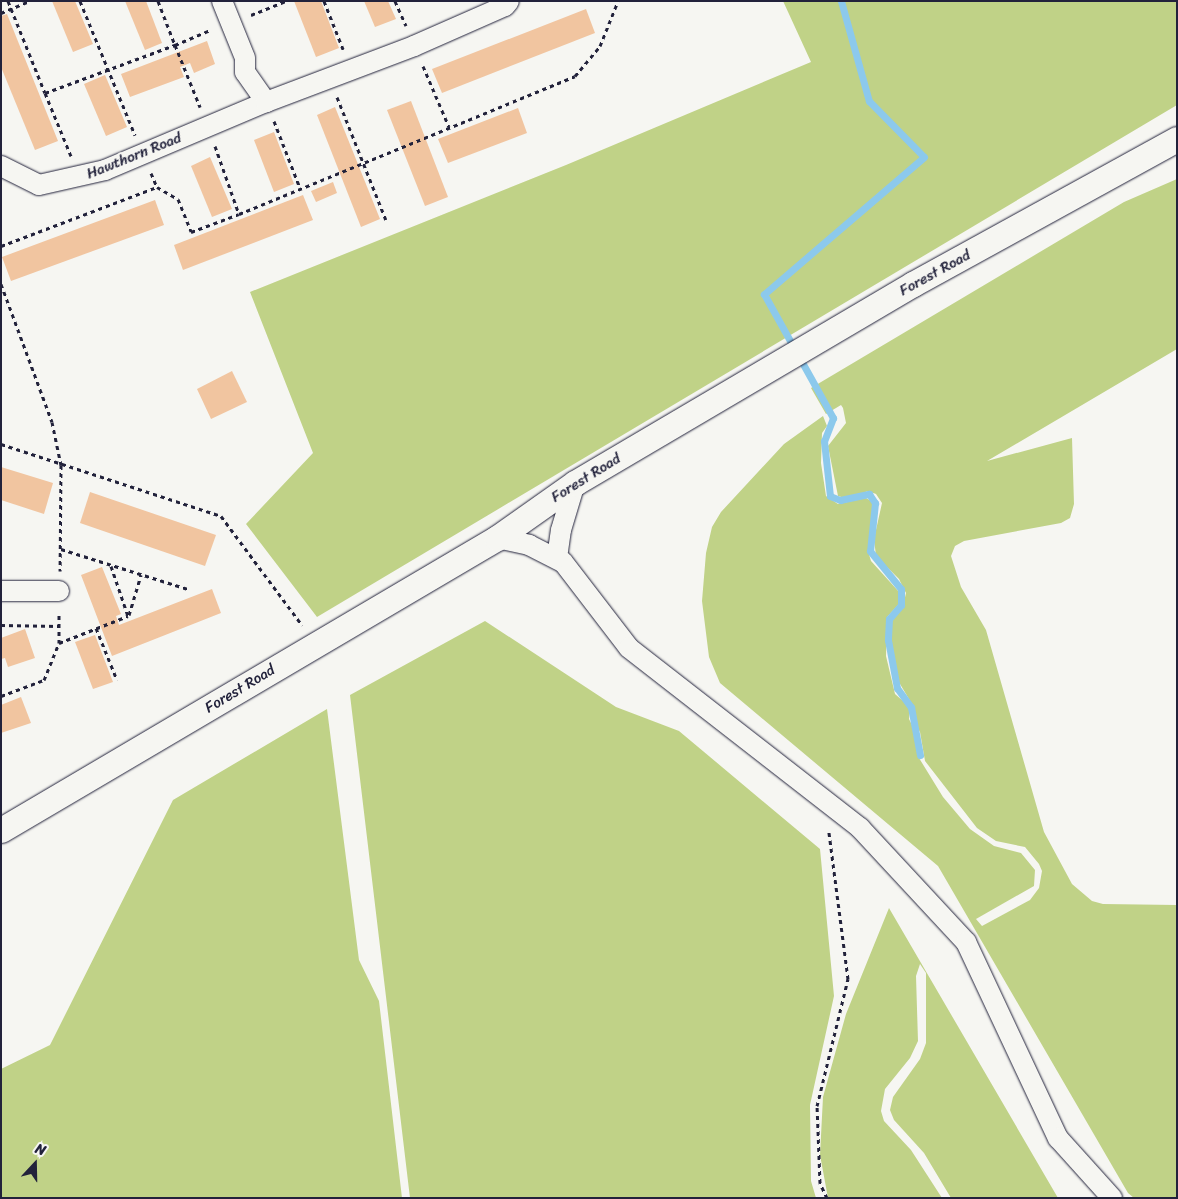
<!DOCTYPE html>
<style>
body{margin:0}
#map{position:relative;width:1178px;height:1199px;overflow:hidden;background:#f6f6f2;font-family:Sriracha,sans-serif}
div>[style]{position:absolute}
.green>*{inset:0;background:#c0d287}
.stream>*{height:7px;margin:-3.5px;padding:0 3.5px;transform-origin:3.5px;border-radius:3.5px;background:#8cc9ec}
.building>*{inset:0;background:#f1c5a0}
.path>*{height:3px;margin-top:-1.5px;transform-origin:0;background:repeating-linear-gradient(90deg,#22223b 0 4px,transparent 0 8px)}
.roads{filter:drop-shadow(0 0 1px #22223b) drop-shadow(0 0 1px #22223b)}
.minor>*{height:20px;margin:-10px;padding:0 10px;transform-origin:10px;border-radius:10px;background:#f6f6f2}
.tertiary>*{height:25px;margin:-12.5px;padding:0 12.5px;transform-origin:12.5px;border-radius:12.5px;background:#f6f6f2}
span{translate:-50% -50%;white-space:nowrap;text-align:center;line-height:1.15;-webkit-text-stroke:4px #f6f6f2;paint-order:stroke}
.street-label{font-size:15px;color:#22223b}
.frame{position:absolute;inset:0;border:2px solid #22223b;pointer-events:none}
.north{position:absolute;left:10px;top:1139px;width:50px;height:50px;-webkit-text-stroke:4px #f6f6f2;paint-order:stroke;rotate:21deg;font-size:14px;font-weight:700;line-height:20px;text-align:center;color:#22223b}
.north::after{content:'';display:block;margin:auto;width:18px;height:22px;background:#22223b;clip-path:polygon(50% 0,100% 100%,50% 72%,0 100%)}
</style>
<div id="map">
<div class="green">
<i style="clip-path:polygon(783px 1px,1177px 1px,1177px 105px,317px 617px,246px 524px,313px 453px,250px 292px,566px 165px,811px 62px)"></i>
<i style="clip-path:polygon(1177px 179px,1177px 349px,987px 461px,1072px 438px,1074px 504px,1070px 518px,1061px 523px,964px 541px,955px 546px,951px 556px,961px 587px,986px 630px,1044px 832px,1072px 884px,1092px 901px,1103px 904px,1177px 905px,1177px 1198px,1134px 1198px,1128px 1193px,938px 866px,720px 683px,709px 657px,702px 601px,706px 553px,712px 527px,721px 512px,784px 444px,823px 416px,827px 426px,822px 433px,821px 463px,826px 496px,838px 504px,866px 498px,873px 502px,868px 551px,871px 561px,900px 593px,899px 604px,887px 617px,886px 656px,895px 694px,910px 707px,909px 719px,916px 733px,919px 758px,943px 797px,970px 829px,994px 846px,1021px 853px,1035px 870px,1034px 886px,976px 919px,982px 926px,1030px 900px,1039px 888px,1042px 871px,1039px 864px,1025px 847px,996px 841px,977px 828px,925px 761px,920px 732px,913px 720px,915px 709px,897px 679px,890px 635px,891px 619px,903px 606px,906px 593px,899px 579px,876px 556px,874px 539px,882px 503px,876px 494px,868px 491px,848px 499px,838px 496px,828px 446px,846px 423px,843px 408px,841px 405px,826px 414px,811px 388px,1124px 202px)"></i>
<i style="clip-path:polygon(485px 621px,616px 707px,679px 731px,820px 849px,834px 996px,810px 1105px,811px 1181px,816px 1198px,410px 1198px,350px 695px)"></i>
<i style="clip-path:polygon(327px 709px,359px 960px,379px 1001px,402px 1198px,1px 1198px,1px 1069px,50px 1045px,173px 800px)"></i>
<i style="clip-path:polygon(889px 908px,1058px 1198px,951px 1198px,924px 1153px,894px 1120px,890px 1110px,893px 1097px,920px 1059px,926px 1043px,926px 973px,920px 964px,916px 976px,918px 1041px,910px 1058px,885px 1089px,881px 1111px,884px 1121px,911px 1150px,942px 1198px,828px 1198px,820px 1155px,823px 1097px,846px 1014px)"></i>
</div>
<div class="stream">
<i style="left:841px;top:1px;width:104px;rotate:74.4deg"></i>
<i style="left:869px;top:101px;width:78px;rotate:45.5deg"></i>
<i style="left:924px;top:157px;width:211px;rotate:139.4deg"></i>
<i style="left:764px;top:294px;width:142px;rotate:60.9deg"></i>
<i style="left:833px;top:418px;width:25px;rotate:111deg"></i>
<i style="left:824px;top:441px;width:55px;rotate:83.8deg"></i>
<i style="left:830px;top:496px;width:11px;rotate:22deg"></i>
<i style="left:840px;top:500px;width:30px;rotate:-12deg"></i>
<i style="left:869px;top:494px;width:11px;rotate:56deg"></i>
<i style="left:875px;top:503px;width:48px;rotate:95.9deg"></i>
<i style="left:870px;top:551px;width:49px;rotate:50.8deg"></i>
<i style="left:901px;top:589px;width:16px;rotate:90deg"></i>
<i style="left:901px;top:605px;width:18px;rotate:131deg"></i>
<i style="left:889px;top:619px;width:21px;rotate:93deg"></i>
<i style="left:888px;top:640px;width:49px;rotate:79.4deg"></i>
<i style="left:897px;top:688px;width:24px;rotate:54deg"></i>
<i style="left:911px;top:707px;width:49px;rotate:79.4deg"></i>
</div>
<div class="building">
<i style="clip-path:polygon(52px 1px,75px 1px,93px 44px,73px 52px)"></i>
<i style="clip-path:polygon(125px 1px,146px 1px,162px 43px,145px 50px)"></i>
<i style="clip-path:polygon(294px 1px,321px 1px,339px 48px,316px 57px)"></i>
<i style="clip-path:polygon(364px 1px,388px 1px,396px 19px,375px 27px)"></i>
<i style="clip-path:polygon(586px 9px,595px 33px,442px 93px,432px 69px)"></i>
<i style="clip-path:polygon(7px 14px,58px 141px,35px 150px,1px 67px,1px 16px)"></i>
<i style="clip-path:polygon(207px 41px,215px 64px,194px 73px,190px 63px,180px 67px,184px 77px,130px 97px,121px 74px)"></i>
<i style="clip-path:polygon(105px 75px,127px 127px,106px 136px,84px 84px)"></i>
<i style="clip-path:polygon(411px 101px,448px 197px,425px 206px,387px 110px)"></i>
<i style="clip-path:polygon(335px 107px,380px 219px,361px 227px,317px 115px)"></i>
<i style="clip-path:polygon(518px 108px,527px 133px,448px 163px,438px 139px)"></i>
<i style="clip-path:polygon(274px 132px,294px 184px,274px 192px,254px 140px)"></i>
<i style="clip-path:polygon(210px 157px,232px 209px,212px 217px,191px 166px)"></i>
<i style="clip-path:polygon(333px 182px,337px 193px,316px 202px,311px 191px)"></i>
<i style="clip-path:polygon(303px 195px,313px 220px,183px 270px,174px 245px)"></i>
<i style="clip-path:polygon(155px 200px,164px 225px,11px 281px,2px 257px)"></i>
<i style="clip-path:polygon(232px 371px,247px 402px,211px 419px,197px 389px)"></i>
<i style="clip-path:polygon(1px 467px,53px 483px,44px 514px,1px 500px)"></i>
<i style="clip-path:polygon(90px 492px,216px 535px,205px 566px,80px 523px)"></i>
<i style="clip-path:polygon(102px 567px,121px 614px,116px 616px,119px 625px,212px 589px,221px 613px,112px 656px,81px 575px)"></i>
<i style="clip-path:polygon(25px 629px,35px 658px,8px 667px,5px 658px,1px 659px,1px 638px)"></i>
<i style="clip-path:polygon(95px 635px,113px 682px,93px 689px,75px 642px)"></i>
<i style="clip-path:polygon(21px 697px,31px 723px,1px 733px,1px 705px)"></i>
</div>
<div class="path">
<i style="left:8px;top:1px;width:99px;rotate:68.1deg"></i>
<i style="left:80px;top:1px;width:145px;rotate:67.7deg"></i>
<i style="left:158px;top:1px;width:47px;rotate:68.9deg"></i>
<i style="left:175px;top:45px;width:38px;rotate:-23deg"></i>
<i style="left:324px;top:1px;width:52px;rotate:68.4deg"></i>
<i style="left:395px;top:1px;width:27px;rotate:66deg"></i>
<i style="left:1px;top:13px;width:30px;rotate:-23deg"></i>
<i style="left:251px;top:15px;width:38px;rotate:-22deg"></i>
<i style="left:423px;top:66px;width:66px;rotate:66.9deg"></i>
<i style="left:337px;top:97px;width:132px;rotate:68.3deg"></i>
<i style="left:274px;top:121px;width:72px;rotate:68.8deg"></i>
<i style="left:215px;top:146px;width:72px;rotate:70.6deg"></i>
<i style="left:71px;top:156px;width:68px;rotate:-112.4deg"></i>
<i style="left:45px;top:93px;width:139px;rotate:-20.3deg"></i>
<i style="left:175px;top:45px;width:67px;rotate:68deg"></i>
<i style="left:151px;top:173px;width:15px;rotate:67deg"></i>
<i style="left:1px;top:246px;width:167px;rotate:-20.7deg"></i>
<i style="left:157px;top:187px;width:24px;rotate:30deg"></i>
<i style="left:178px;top:199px;width:35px;rotate:68deg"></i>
<i style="left:191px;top:232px;width:51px;rotate:-20.6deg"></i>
<i style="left:239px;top:214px;width:363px;rotate:-22.3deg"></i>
<i style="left:575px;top:76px;width:39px;rotate:-50deg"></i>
<i style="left:600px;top:46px;width:48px;rotate:-68.2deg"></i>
<i style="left:1px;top:284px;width:147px;rotate:69.7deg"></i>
<i style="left:52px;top:422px;width:44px;rotate:78.2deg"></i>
<i style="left:61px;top:465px;width:106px;rotate:90.5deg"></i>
<i style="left:1px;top:444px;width:231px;rotate:18.1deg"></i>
<i style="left:221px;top:516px;width:136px;rotate:53.4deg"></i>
<i style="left:61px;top:549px;width:133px;rotate:17.5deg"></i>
<i style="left:111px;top:566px;width:53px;rotate:71.2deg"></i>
<i style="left:129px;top:615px;width:42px;rotate:-73.3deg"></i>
<i style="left:1px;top:625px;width:58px;rotate:1deg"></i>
<i style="left:96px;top:628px;width:56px;rotate:68deg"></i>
<i style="left:59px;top:643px;width:74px;rotate:-21.4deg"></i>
<i style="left:1px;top:696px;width:46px;rotate:-20.4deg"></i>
<i style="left:44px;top:680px;width:40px;rotate:-68deg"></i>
<i style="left:59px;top:643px;width:31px;rotate:-90deg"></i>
<i style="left:827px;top:1198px;width:17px;rotate:-115deg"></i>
<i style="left:820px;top:1183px;width:77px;rotate:-92.2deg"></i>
<i style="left:817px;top:1106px;width:131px;rotate:-76.3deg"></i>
<i style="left:848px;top:979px;width:148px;rotate:-97.4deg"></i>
</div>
<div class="roads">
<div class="minor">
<i style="left:222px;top:1px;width:61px;rotate:68deg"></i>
<i style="left:245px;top:58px;width:14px;rotate:90deg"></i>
<i style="left:245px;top:72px;width:37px;rotate:55deg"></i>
<i style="left:1px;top:166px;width:42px;rotate:26.6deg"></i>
<i style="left:39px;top:185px;width:68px;rotate:-12.8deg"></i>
<i style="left:105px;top:170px;width:175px;rotate:-22.9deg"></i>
<i style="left:266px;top:102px;width:158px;rotate:-20.7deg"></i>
<i style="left:414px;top:46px;width:99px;rotate:-23.7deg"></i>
<i style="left:505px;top:6px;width:6px;rotate:-51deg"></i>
<i style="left:497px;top:538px;width:33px;rotate:12deg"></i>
<i style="left:529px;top:545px;width:38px;rotate:27deg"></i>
<i style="left:563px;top:562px;width:108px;rotate:52.5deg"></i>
<i style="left:629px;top:648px;width:293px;rotate:37.9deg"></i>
<i style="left:860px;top:828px;width:156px;rotate:47.1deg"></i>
<i style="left:966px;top:942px;width:217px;rotate:64.9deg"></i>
<i style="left:1058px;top:1138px;width:81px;rotate:48deg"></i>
<i style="left:557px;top:558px;width:28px;rotate:-82deg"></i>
<i style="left:561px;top:530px;width:49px;rotate:-73.4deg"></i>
<i style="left:1px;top:591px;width:58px"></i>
</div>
<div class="tertiary">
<i style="left:1px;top:830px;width:576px;rotate:-30.49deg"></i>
<i style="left:497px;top:538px;width:95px;rotate:-35.2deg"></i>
<i style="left:575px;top:483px;width:392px;rotate:-30.5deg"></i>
<i style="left:913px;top:284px;width:301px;rotate:-28.8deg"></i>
</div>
</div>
<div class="street-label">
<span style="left:134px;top:156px;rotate:-22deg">Hawthorn Road</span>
<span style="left:935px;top:273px;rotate:-29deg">Forest Road</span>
<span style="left:586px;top:478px;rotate:-32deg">Forest Road</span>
<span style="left:240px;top:689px;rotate:-31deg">Forest Road</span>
</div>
<div class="frame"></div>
<div class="north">N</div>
</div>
